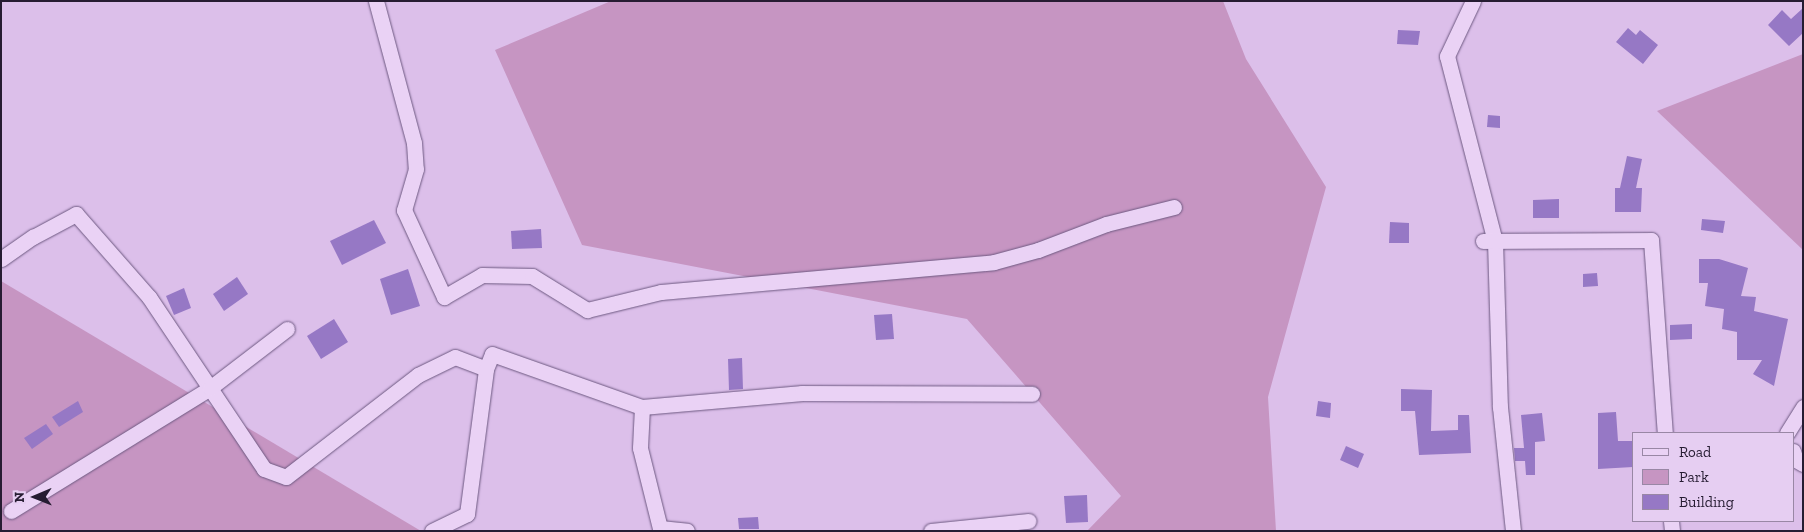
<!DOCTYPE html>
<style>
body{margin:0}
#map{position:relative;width:1804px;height:532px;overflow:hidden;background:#dcbfea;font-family:"Zilla Slab",serif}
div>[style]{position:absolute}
.green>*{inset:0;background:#c695c2}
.building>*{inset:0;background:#9678c5}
.roads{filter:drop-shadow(0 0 1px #6d5981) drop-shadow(0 0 1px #6d5981)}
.minor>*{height:15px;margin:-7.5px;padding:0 7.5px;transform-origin:7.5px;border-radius:7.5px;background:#ead2f5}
span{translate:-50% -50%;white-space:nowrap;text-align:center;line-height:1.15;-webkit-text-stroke:5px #e6cef2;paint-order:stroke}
.frame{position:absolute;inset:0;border:2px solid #261c32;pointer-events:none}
.legend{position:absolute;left:1632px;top:432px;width:162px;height:90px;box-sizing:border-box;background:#e6cef2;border:1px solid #9987a5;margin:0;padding:6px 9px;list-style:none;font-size:15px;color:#261c32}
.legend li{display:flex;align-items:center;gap:10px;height:25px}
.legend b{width:25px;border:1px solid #9987a5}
.north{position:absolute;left:10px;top:472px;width:50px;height:50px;-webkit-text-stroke:4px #e6cef2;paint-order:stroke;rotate:269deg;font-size:14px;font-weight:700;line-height:20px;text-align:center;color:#261c32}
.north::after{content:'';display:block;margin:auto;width:18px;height:22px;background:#261c32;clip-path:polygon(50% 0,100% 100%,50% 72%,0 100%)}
</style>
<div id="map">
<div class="green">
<i style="clip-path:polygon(611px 1px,1223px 1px,1246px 59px,1326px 187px,1268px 397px,1276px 531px,1087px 531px,1121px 496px,967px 319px,582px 245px,495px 50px)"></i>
<i style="clip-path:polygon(1803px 54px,1803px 250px,1657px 111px)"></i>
<i style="clip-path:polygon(1px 281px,421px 531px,1px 531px)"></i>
</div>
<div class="building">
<i style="clip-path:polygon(1803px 8px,1803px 33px,1789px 46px,1768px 25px,1782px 10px,1791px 19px)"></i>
<i style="clip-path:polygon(1628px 28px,1636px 35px,1640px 30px,1658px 45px,1643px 64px,1616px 42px)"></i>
<i style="clip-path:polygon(1398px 30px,1420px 31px,1418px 45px,1397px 44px)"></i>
<i style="clip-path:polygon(1488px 115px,1500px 116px,1500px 128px,1487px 127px)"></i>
<i style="clip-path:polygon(1627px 156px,1642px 159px,1636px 188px,1642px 188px,1641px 212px,1615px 212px,1615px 188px,1620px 188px)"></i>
<i style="clip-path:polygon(1559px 199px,1559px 218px,1533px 218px,1533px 200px)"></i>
<i style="clip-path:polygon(1702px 219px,1725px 221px,1723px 233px,1701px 230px)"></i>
<i style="clip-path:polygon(374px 220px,386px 243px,342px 265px,330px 241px)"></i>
<i style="clip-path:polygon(1390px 222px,1409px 223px,1409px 243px,1389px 243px)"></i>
<i style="clip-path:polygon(541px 229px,542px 248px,512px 249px,511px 231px)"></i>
<i style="clip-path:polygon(1699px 259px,1719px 259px,1748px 268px,1741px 296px,1756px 297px,1754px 311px,1788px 319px,1774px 386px,1753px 374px,1762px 360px,1737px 360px,1737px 332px,1722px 329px,1724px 309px,1705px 306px,1708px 283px,1699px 283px)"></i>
<i style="clip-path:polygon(408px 269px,420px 306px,391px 315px,380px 279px)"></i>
<i style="clip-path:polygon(1597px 273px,1598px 286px,1583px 287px,1583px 274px)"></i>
<i style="clip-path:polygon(237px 277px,248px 294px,224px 311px,213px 294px)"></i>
<i style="clip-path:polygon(184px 288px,191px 308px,174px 315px,166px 296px)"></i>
<i style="clip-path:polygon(892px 314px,894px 339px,876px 340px,874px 315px)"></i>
<i style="clip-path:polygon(334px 319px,348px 342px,321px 359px,307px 336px)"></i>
<i style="clip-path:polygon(1692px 324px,1692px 339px,1670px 340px,1670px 325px)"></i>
<i style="clip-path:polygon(742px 358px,743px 389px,729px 390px,728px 359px)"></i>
<i style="clip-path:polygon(1401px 389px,1432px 390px,1431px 431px,1458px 430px,1458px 415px,1469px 415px,1471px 453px,1419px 455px,1415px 411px,1401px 411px)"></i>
<i style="clip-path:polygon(78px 401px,83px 412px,59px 427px,52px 417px)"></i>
<i style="clip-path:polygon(1318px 401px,1331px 403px,1330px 418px,1316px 416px)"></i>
<i style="clip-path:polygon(1616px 412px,1618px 441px,1633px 441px,1633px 467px,1598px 469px,1598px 413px)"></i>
<i style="clip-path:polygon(1542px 413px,1545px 441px,1535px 442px,1535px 475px,1526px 475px,1525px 461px,1515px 461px,1514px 448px,1524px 448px,1521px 415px)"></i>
<i style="clip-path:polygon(46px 424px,53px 434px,32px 449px,24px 438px)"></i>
<i style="clip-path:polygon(1346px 446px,1364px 454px,1358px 468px,1340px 460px)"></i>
<i style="clip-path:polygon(1087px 495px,1088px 522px,1066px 523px,1064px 496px)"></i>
<i style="clip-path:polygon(758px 517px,759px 529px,739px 529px,738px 518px)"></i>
</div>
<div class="roads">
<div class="minor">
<i style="left:376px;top:1px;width:147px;rotate:75deg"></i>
<i style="left:414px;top:143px;width:26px;rotate:86deg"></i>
<i style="left:416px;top:169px;width:43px;rotate:106.3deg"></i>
<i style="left:404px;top:210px;width:96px;rotate:65.3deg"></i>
<i style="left:444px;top:297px;width:44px;rotate:-30.1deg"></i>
<i style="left:482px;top:275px;width:50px;rotate:1.1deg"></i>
<i style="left:532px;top:276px;width:65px;rotate:31.7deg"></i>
<i style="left:587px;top:310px;width:76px;rotate:-13.7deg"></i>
<i style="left:661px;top:292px;width:334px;rotate:-5.1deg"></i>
<i style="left:994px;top:262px;width:46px;rotate:-15.3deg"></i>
<i style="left:1038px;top:250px;width:73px;rotate:-20.9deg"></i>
<i style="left:1106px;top:224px;width:70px;rotate:-14deg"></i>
<i style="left:1473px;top:1px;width:61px;rotate:115.3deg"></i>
<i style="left:1447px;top:56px;width:191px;rotate:75.5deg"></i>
<i style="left:1495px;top:241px;width:166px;rotate:88.3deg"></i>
<i style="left:1500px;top:407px;width:125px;rotate:84deg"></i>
<i style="left:1483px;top:241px;width:168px;rotate:-0.3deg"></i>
<i style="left:1651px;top:240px;width:194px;rotate:85.9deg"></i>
<i style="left:1px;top:259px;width:39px;rotate:-35deg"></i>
<i style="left:33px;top:237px;width:49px;rotate:-28.1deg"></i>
<i style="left:76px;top:214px;width:111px;rotate:48.7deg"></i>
<i style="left:149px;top:297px;width:207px;rotate:56.2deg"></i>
<i style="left:264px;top:469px;width:23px;rotate:20deg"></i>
<i style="left:286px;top:477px;width:167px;rotate:-37.7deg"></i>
<i style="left:418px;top:375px;width:41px;rotate:-25.9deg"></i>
<i style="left:455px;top:357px;width:33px;rotate:21deg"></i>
<i style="left:642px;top:407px;width:41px;rotate:92.8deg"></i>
<i style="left:640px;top:448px;width:82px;rotate:76deg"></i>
<i style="left:660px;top:528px;width:27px;rotate:6deg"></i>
<i style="left:1787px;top:433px;width:31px;rotate:-58deg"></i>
<i style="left:1793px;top:451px;width:9px;rotate:72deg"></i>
<i style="left:1796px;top:460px;width:8px;rotate:30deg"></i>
<i style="left:11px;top:511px;width:234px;rotate:-31.7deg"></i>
<i style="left:210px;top:388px;width:97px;rotate:-37.5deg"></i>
<i style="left:1671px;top:521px;width:10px;rotate:84deg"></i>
<i style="left:432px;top:531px;width:39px;rotate:-26deg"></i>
<i style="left:467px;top:514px;width:146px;rotate:-82.5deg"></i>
<i style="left:486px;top:369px;width:16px;rotate:-68deg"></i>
<i style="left:492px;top:354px;width:159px;rotate:19.5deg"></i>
<i style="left:642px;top:407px;width:161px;rotate:-5deg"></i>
<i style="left:802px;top:393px;width:230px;rotate:0.2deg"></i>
<i style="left:931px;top:531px;width:98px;rotate:-5.9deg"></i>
</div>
</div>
<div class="frame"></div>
<ul class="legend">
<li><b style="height:6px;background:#ead2f5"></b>Road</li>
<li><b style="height:14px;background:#c695c2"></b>Park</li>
<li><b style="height:14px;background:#9678c5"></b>Building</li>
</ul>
<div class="north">N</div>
</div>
